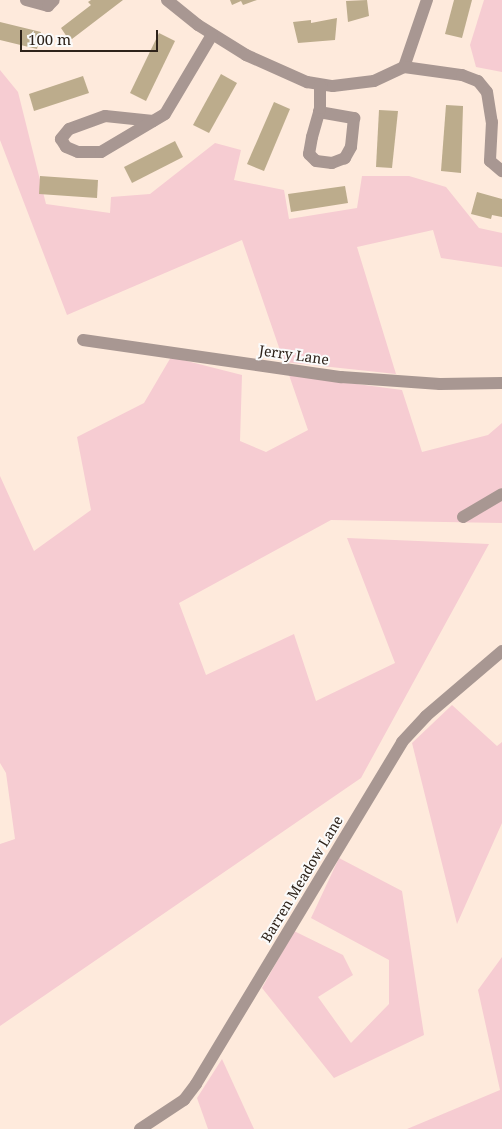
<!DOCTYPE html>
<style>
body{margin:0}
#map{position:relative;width:502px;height:1129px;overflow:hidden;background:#feeadc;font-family:"Noto Serif",serif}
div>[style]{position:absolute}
.green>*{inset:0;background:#f6ccd2}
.building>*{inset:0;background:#bcac8c}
.minor>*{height:12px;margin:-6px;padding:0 6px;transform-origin:6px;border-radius:6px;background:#a89792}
span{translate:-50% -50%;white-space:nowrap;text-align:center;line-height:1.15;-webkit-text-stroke:4px #fbfbfb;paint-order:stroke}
.street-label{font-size:14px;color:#2e231a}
.scale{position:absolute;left:20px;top:30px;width:138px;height:22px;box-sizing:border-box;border:2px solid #2e231a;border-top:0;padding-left:6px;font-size:15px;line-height:18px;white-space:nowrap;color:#2e231a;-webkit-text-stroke:4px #fbfbfb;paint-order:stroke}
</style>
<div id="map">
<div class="green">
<i style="clip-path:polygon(484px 0,502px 0,502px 72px,476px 67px,470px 45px)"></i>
<i style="clip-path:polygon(0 70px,18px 92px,46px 204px,110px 213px,111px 197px,150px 194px,215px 143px,241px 150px,234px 180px,284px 190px,289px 219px,357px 208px,362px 176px,409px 176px,446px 187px,479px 228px,502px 233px,502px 267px,441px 258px,433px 230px,357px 247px,396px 374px,284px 362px,242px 240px,67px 315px,0 140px)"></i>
<i style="clip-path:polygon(171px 357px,242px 375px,240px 441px,266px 452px,308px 430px,289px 375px,402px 390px,422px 452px,488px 435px,502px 423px,502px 523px,331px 520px,179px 603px,206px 675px,294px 634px,316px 701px,395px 663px,347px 538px,489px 544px,361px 778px,0 1026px,0 844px,15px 839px,6px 773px,0 763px,0 476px,34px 551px,91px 510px,77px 437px,144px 403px)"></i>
<i style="clip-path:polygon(452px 705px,497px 746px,502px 742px,502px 823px,457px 924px,412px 743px)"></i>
<i style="clip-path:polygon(339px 858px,402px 891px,424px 1035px,334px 1078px,262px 988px,294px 931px,343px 955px,353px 975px,318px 997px,351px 1043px,389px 1004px,389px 960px,311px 918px)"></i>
<i style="clip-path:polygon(502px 957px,502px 1129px,407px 1129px,500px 1090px,478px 990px)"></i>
<i style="clip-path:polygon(222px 1059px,254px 1129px,208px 1129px,197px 1098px)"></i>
</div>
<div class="building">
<i style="clip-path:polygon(91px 0,123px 0,72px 39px,67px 37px,61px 28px,91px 5px,88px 2px)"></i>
<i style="clip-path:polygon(230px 0,257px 0,243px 5px,241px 1px,232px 5px)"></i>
<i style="clip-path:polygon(367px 0,369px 16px,348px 22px,346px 1px)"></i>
<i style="clip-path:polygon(454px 0,472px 0,462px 38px,445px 34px)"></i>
<i style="clip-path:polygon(337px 18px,335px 40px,298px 43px,293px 22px,311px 20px,311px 23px)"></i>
<i style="clip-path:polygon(0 22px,41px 32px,37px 49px,0 40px)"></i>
<i style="clip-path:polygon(159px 33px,175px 41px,146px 101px,130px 93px)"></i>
<i style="clip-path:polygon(221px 74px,237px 83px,209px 133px,193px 125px)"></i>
<i style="clip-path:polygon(83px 76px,89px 93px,34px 111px,29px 94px)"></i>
<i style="clip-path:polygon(274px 102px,290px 109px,264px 171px,247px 164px)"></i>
<i style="clip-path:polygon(446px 105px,463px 106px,461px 173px,441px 171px)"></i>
<i style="clip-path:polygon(379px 110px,398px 111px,392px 168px,376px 167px)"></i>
<i style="clip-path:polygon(175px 141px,183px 157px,132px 183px,124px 167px)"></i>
<i style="clip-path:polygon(40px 176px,98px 180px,97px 198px,39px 194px)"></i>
<i style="clip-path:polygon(345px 186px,348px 203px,291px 212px,288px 194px)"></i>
<i style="clip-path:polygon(477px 192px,502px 199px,502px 217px,492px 215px,491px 219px,471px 214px)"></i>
</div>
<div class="minor">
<i style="left:26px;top:0;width:23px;rotate:15deg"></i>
<i style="left:48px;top:6px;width:8px;rotate:-45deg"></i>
<i style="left:167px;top:0;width:40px;rotate:39deg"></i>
<i style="left:198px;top:25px;width:57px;rotate:32deg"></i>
<i style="left:246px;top:55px;width:67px;rotate:23.9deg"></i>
<i style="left:307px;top:82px;width:26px;rotate:9deg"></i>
<i style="left:333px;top:86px;width:41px;rotate:-7deg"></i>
<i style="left:374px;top:81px;width:33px;rotate:-25deg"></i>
<i style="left:404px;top:67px;width:71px;rotate:-71.1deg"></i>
<i style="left:404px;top:67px;width:59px;rotate:7.9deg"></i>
<i style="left:462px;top:75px;width:17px;rotate:21deg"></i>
<i style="left:478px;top:81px;width:14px;rotate:51deg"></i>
<i style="left:487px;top:92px;width:30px;rotate:81deg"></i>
<i style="left:492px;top:122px;width:39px;rotate:93deg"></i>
<i style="left:490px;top:161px;width:16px;rotate:40deg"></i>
<i style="left:319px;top:112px;width:36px;rotate:10deg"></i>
<i style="left:354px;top:118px;width:29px;rotate:96deg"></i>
<i style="left:351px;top:147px;width:13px;rotate:119deg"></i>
<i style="left:345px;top:158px;width:14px;rotate:159deg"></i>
<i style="left:332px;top:163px;width:16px;rotate:-173deg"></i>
<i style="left:316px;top:161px;width:10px;rotate:-135deg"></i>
<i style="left:309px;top:154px;width:17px;rotate:-80deg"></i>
<i style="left:312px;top:137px;width:26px;rotate:-74deg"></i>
<i style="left:319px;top:112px;width:4px;rotate:-76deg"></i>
<i style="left:320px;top:108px;width:23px;rotate:-90deg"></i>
<i style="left:153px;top:121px;width:48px;rotate:-174.1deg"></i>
<i style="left:105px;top:116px;width:38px;rotate:160deg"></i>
<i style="left:69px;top:129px;width:13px;rotate:129deg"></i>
<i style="left:61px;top:139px;width:9px;rotate:58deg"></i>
<i style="left:66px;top:147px;width:13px;rotate:23deg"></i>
<i style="left:78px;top:152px;width:23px"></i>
<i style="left:101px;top:152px;width:74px;rotate:-30.7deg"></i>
<i style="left:165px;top:114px;width:92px;rotate:-59.3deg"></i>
<i style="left:83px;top:340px;width:261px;rotate:8.2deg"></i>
<i style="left:341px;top:377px;width:99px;rotate:4deg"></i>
<i style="left:440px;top:384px;width:62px;rotate:-0.9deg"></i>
<i style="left:463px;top:517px;width:45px;rotate:-30.5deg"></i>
<i style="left:140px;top:1129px;width:53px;rotate:-33.4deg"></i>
<i style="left:184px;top:1100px;width:20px;rotate:-53deg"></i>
<i style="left:196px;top:1084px;width:399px;rotate:-58.9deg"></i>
<i style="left:402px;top:742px;width:35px;rotate:-47deg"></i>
<i style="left:426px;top:716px;width:100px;rotate:-40.5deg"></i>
</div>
<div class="street-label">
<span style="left:294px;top:355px;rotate:8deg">Jerry Lane</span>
<span style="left:302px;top:879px;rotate:-59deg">Barren Meadow Lane</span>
</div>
<div class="scale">100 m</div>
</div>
